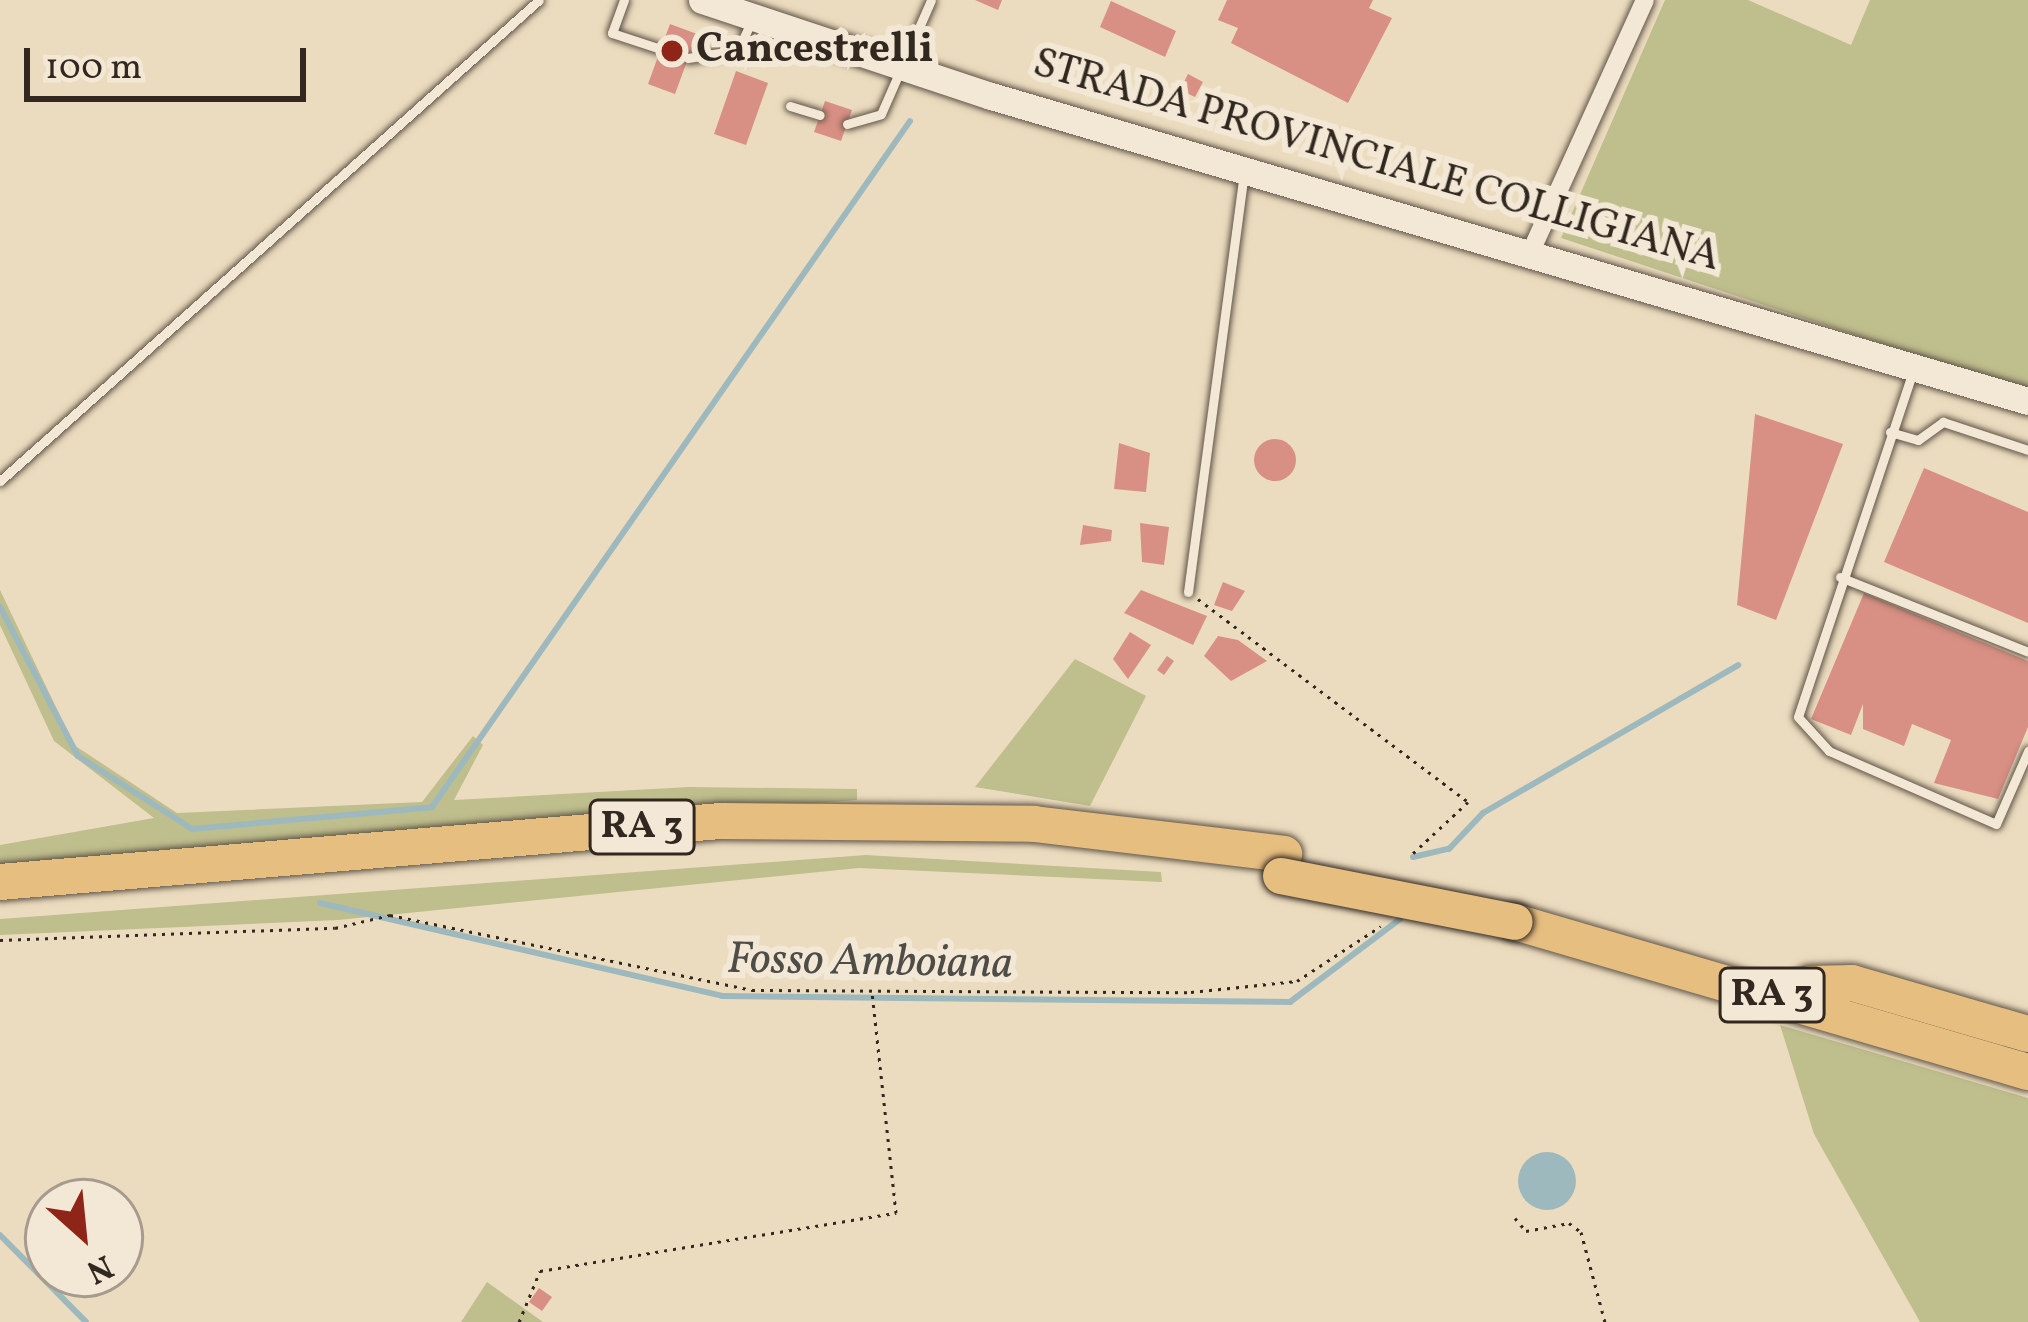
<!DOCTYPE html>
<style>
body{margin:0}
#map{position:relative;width:2028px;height:1322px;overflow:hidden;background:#ecdcbf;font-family:Vollkorn,serif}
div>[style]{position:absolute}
.green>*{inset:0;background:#bfbe8d}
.water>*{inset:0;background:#9eb9bd}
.round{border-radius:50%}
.stream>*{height:6px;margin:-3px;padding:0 3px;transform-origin:3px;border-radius:3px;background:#9eb9bd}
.building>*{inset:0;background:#d88f84}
.path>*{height:3px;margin-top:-1.5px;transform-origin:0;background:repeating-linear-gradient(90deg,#322820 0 3px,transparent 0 9px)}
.roads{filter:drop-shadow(0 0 3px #605548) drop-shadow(0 0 3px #605548)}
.lane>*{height:9px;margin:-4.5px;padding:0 4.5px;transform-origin:4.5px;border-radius:4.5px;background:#f3e8d5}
.street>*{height:18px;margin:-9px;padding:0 9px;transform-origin:9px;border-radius:9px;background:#f3e8d5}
.secondary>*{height:27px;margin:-13.5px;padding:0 13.5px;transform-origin:13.5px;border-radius:13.5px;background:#f3e8d5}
.highway>*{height:36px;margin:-18px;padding:0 18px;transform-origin:18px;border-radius:18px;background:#e6be80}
.bridges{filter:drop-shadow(0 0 3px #322820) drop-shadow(0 0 3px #322820)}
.highway-bridge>*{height:36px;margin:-18px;padding:0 18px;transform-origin:18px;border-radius:18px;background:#e6be80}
.dots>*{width:33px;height:33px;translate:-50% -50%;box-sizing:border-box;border:6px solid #f3e8d5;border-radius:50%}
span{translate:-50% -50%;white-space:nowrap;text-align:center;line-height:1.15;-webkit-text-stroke:12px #f3e8d5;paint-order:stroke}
.shield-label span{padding:3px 9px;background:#f3e8d5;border:3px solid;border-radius:9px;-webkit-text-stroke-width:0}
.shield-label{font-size:39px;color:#322820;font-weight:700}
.poi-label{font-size:42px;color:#322820;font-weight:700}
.left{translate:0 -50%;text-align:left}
.street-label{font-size:42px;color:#322820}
.water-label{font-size:45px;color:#4d4c47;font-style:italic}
.north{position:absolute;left:24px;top:1178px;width:120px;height:120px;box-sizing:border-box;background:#f3e8d5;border:3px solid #a69b8d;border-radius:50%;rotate:153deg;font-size:33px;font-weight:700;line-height:48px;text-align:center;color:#322820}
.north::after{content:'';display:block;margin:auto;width:42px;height:54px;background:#8f2418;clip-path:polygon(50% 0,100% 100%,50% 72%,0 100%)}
.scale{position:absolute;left:24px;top:48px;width:282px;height:54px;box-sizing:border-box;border:6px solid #322820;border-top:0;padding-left:15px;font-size:36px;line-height:42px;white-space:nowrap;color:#322820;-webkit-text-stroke:9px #f3e8d5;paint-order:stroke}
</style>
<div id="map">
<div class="green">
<i style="clip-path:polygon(1665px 0,1748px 0,1851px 45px,1870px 0,2028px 0,2028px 392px,1561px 238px)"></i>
<i style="clip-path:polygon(0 590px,74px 745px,177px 813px,422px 802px,473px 736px,483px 745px,454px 800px,689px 787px,857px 789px,857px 800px,0 868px,0 845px,154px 818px,54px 741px,0 625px)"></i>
<i style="clip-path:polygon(1075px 659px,1146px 696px,1090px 806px,975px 787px)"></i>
<i style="clip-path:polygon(866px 855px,1161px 872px,1162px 882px,859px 868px,338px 920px,0 935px,0 919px)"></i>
<i style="clip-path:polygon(1780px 1025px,2028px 1098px,2028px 1322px,1920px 1322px,1814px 1134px)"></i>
<i style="clip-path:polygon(487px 1282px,543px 1322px,461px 1322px)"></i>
</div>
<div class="water">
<i class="round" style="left:1518px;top:1152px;width:58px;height:58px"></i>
</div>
<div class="stream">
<i style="left:0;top:607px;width:168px;rotate:62.4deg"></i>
<i style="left:78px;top:756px;width:135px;rotate:32.6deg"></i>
<i style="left:192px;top:829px;width:241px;rotate:-5.2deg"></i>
<i style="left:432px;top:807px;width:836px;rotate:-55.13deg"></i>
<i style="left:1413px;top:857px;width:37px;rotate:-13deg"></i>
<i style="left:1449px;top:849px;width:50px;rotate:-46.6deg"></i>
<i style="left:1483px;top:813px;width:295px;rotate:-30.1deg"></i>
<i style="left:320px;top:903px;width:413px;rotate:13deg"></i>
<i style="left:722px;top:996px;width:568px;rotate:0.61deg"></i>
<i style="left:1290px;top:1002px;width:138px;rotate:-37deg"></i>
<i style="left:0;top:1235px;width:122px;rotate:45.3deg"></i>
</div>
<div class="building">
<i style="clip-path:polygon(975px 0,1002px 0,998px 10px)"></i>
<i style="clip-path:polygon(1227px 0,1373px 0,1369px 8px,1392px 18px,1348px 103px,1231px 43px,1238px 28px,1218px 20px)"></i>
<i style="clip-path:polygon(1111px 1px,1176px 31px,1165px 57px,1100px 27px)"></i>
<i style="clip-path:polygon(670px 24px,697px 34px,675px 94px,648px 84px)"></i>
<i style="clip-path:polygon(736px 71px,768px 83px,746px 145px,714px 134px)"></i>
<i style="clip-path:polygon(1188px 74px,1203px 82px,1195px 97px,1180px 90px)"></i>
<i style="clip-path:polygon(825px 101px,852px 110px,841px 141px,814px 132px)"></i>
<i style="clip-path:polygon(1755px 414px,1843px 444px,1776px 620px,1737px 605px)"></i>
<i class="round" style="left:1254px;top:439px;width:42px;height:42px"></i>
<i style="clip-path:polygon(1119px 443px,1150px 453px,1146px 492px,1114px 489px)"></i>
<i style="clip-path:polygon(1924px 468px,2028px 512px,2028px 623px,1884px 562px)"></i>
<i style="clip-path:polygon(1140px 523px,1169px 527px,1164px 565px,1142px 562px)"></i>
<i style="clip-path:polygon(1083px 525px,1112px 530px,1111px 541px,1080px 545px)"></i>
<i style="clip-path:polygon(1223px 582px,1245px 591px,1232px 611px,1214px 605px)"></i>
<i style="clip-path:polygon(1141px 590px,1207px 616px,1193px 645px,1124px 613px)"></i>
<i style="clip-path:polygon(1864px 593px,2028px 661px,2028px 727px,1998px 799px,1934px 783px,1951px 740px,1912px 724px,1904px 746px,1863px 729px,1863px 704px,1851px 735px,1811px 719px)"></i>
<i style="clip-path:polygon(1130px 632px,1151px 645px,1128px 679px,1113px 659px)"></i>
<i style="clip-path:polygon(1218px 636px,1238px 640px,1267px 661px,1231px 681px,1204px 656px)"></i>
<i style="clip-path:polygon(1167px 656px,1174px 661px,1164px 675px,1157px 670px)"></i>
<i style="clip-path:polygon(539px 1288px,552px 1297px,542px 1311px,529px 1302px)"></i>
</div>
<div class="path">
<i style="left:1198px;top:599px;width:338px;rotate:36.9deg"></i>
<i style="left:1468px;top:802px;width:79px;rotate:137deg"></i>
<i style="left:0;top:940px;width:335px;rotate:-2.1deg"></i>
<i style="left:335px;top:928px;width:57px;rotate:-13.3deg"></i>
<i style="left:390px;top:915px;width:370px;rotate:11.7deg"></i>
<i style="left:752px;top:990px;width:439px;rotate:0.3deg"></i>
<i style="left:1191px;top:992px;width:107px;rotate:-5.9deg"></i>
<i style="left:1297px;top:981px;width:100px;rotate:-33.2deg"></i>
<i style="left:1515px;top:1218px;width:17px;rotate:50deg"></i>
<i style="left:1526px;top:1231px;width:44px;rotate:-10.5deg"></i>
<i style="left:1569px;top:1223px;width:15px;rotate:37deg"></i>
<i style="left:1581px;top:1232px;width:93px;rotate:75.1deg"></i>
<i style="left:519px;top:1322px;width:55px;rotate:-67.6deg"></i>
<i style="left:540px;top:1271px;width:361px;rotate:-9.3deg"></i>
<i style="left:896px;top:1213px;width:221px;rotate:-96.2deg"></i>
</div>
<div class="roads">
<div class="lane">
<i style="left:624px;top:0;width:35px;rotate:110deg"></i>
<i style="left:612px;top:33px;width:52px;rotate:18.1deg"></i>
<i style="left:688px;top:58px;width:51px;rotate:-9.1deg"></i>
<i style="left:738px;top:50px;width:31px;rotate:-65deg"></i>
<i style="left:790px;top:106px;width:31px;rotate:17deg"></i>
<i style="left:847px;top:124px;width:35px;rotate:-16deg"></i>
<i style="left:881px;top:114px;width:124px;rotate:-66.3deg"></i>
<i style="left:1912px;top:374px;width:361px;rotate:108.4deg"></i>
<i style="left:1798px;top:717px;width:46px;rotate:47.6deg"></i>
<i style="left:1829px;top:751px;width:182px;rotate:23.6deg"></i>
<i style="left:1996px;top:824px;width:80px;rotate:-66.3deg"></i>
<i style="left:1890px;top:432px;width:29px;rotate:16deg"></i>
<i style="left:1918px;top:440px;width:31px;rotate:-36deg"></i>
<i style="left:1943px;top:422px;width:89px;rotate:18.2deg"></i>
<i style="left:0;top:481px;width:722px;rotate:-41.75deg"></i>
<i style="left:1840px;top:577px;width:202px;rotate:21.7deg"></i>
<i style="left:1188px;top:592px;width:421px;rotate:-82.4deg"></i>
</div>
<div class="street">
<i style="left:1532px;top:249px;width:273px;rotate:-65.6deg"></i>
</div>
<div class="secondary">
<i style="left:702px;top:0;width:305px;rotate:18.4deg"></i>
<i style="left:991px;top:96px;width:1081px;rotate:16.39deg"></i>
</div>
<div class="highway">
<i style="left:0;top:882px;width:724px;rotate:-4.84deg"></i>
<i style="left:721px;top:821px;width:313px;rotate:0.5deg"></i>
<i style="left:1034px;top:824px;width:252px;rotate:6.8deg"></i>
<i style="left:1515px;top:922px;width:534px;rotate:16.3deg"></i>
<i style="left:1810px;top:984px;width:42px;rotate:-1.4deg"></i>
<i style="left:1852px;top:983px;width:183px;rotate:16.2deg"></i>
</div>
</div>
<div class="bridges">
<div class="highway-bridge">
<i style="left:1281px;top:876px;width:238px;rotate:11.1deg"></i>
</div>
</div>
<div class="dots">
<i style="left:672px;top:51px;background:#8f2418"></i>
</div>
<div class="shield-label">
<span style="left:642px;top:827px">RA 3</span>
<span style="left:1772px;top:995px">RA 3</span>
</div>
<div class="poi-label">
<span class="left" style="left:696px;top:51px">Cancestrelli</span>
</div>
<div class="street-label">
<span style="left:1376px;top:162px;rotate:16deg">STRADA PROVINCIALE COLLIGIANA</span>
</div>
<div class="water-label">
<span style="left:870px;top:963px;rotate:1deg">Fosso Amboiana</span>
</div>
<div class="north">N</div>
<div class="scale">100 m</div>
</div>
